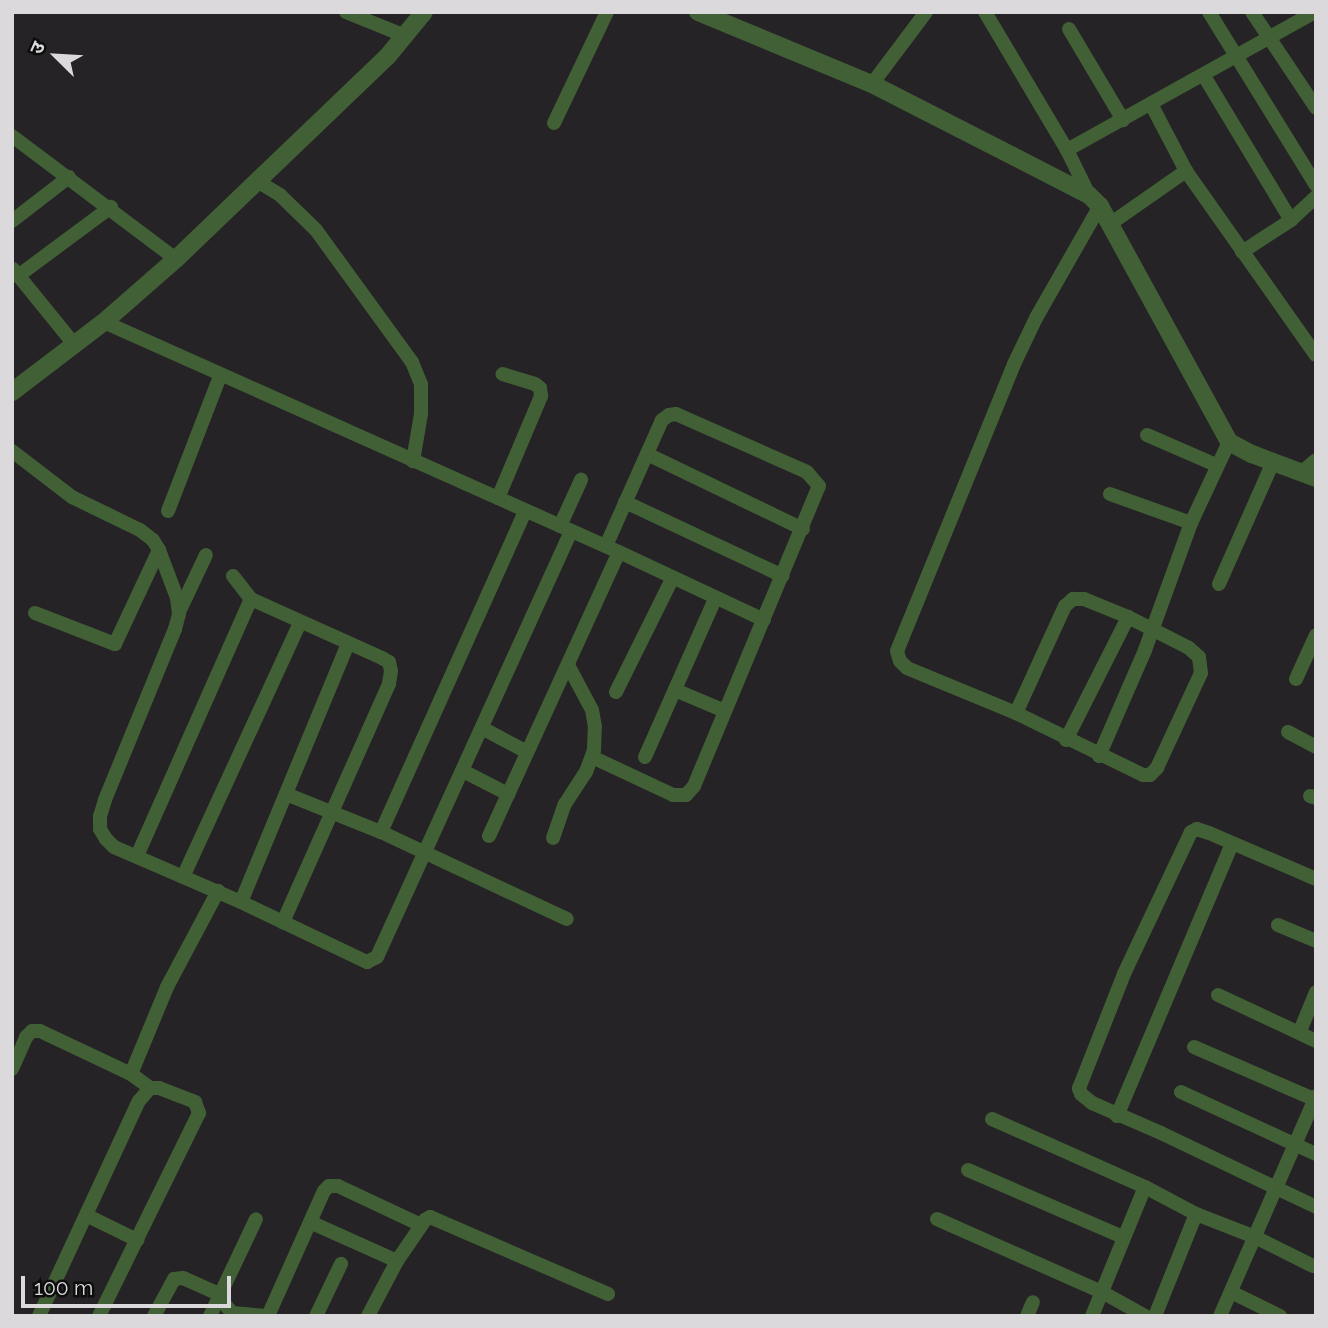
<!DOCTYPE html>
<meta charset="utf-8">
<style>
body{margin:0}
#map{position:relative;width:1328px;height:1328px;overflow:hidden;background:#252325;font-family:Raleway,"Noto Sans Devanagari",sans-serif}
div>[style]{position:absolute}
.minor>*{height:14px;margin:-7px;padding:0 7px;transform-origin:7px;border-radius:7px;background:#426036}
.tertiary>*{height:18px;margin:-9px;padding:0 9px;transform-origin:9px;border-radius:9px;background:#426036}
span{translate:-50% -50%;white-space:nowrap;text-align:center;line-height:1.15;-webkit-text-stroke:7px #0d0d0e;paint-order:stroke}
.frame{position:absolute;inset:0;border:14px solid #dbd9db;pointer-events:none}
.north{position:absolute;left:21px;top:21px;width:70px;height:70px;-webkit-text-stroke:5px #0d0d0e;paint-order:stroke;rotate:294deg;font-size:19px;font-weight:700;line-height:28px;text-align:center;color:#dbd9db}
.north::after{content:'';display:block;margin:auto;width:24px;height:32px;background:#dbd9db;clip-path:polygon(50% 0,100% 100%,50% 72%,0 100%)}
.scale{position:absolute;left:21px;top:1276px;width:210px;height:32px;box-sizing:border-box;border:4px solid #dbd9db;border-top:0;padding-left:9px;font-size:21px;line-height:24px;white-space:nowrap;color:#dbd9db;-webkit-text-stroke:5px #0d0d0e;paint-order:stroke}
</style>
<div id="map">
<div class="minor">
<i style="left:346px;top:12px;width:64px;rotate:22.1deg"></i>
<i style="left:985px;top:12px;width:161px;rotate:59.3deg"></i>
<i style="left:1067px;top:150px;width:50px;rotate:63.9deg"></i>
<i style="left:1209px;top:12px;width:203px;rotate:58.3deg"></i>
<i style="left:1252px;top:12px;width:115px;rotate:56.3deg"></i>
<i style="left:1069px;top:29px;width:106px;rotate:59.3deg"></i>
<i style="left:1204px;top:76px;width:168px;rotate:58.9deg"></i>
<i style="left:872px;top:84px;width:90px;rotate:-53.1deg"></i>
<i style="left:1151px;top:104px;width:76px;rotate:62.4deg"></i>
<i style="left:1186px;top:171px;width:225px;rotate:54.8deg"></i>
<i style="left:554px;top:123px;width:123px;rotate:-64.5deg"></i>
<i style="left:12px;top:136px;width:205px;rotate:36.9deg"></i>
<i style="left:1067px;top:150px;width:284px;rotate:-29.1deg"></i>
<i style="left:257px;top:181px;width:27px;rotate:31deg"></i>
<i style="left:280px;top:195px;width:50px;rotate:44.2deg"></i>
<i style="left:316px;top:230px;width:163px;rotate:54deg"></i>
<i style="left:412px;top:362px;width:24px;rotate:68deg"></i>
<i style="left:421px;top:384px;width:30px;rotate:90deg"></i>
<i style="left:421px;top:414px;width:48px;rotate:99.7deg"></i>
<i style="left:12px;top:221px;width:72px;rotate:-37.7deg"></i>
<i style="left:1110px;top:224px;width:93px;rotate:-34.9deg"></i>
<i style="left:1242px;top:252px;width:59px;rotate:-33.1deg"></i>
<i style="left:1291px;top:220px;width:34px;rotate:-43deg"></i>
<i style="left:13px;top:269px;width:97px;rotate:50.9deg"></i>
<i style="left:18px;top:276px;width:116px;rotate:-36.6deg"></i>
<i style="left:104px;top:322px;width:564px;rotate:24.07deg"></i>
<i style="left:619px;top:552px;width:160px;rotate:25.1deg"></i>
<i style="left:1147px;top:435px;width:75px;rotate:23.5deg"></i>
<i style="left:12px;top:451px;width:76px;rotate:37.5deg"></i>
<i style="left:72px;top:497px;width:76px;rotate:25.9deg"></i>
<i style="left:140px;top:530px;width:16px;rotate:38deg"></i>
<i style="left:153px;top:540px;width:12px;rotate:59deg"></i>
<i style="left:159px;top:550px;width:51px;rotate:69.4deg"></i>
<i style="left:177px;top:598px;width:16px;rotate:83deg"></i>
<i style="left:179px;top:614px;width:16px;rotate:105deg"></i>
<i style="left:175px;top:629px;width:185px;rotate:112.3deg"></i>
<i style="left:105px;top:800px;width:17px;rotate:107deg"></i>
<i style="left:100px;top:816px;width:13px;rotate:90deg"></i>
<i style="left:100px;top:829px;width:12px;rotate:59deg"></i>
<i style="left:106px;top:839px;width:11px;rotate:45deg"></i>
<i style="left:114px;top:847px;width:138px;rotate:23.4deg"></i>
<i style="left:241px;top:902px;width:140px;rotate:25.5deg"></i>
<i style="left:367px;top:962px;width:11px;rotate:-27deg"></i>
<i style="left:377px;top:957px;width:468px;rotate:-65.5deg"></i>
<i style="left:647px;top:454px;width:173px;rotate:25.7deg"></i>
<i style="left:1302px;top:472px;width:18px;rotate:-41deg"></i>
<i style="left:1110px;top:494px;width:86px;rotate:19.7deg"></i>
<i style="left:498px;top:498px;width:111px;rotate:-67.1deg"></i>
<i style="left:541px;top:396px;width:8px;rotate:-97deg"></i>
<i style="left:540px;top:388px;width:6px;rotate:-141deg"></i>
<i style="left:535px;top:384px;width:34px;rotate:-163deg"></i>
<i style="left:625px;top:502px;width:174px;rotate:25.1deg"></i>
<i style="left:168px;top:511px;width:145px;rotate:-68.9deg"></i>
<i style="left:560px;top:526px;width:51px;rotate:-65.5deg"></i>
<i style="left:233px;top:576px;width:29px;rotate:52deg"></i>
<i style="left:251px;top:599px;width:144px;rotate:24.2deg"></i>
<i style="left:382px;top:658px;width:8px;rotate:30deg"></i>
<i style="left:389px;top:662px;width:9px;rotate:77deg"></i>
<i style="left:391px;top:671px;width:13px;rotate:99deg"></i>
<i style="left:389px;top:684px;width:261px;rotate:114deg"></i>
<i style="left:1219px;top:584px;width:133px;rotate:-66.1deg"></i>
<i style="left:179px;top:612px;width:63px;rotate:-64.7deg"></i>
<i style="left:35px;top:613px;width:86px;rotate:21.2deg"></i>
<i style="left:115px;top:644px;width:104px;rotate:-64.9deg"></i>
<i style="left:1296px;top:679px;width:48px;rotate:-65.6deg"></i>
<i style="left:675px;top:690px;width:54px;rotate:22.8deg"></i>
<i style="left:616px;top:692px;width:126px;rotate:-63.6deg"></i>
<i style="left:1016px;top:713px;width:118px;rotate:-65.4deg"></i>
<i style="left:1065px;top:606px;width:11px;rotate:-41deg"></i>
<i style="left:1073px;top:599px;width:11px"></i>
<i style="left:1084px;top:599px;width:48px;rotate:22.2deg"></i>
<i style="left:1128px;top:617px;width:68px;rotate:26.9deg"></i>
<i style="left:1189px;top:648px;width:13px;rotate:42deg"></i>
<i style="left:1199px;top:657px;width:16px;rotate:83deg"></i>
<i style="left:1201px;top:673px;width:105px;rotate:114.9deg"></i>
<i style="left:1157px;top:768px;width:10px;rotate:135deg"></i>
<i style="left:1150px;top:775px;width:7px;rotate:180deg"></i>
<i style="left:1143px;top:775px;width:141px;rotate:-154deg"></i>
<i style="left:1016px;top:713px;width:118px;rotate:-157.6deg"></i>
<i style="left:907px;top:668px;width:10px;rotate:-135deg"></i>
<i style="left:900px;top:661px;width:10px;rotate:-107deg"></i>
<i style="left:897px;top:651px;width:310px;rotate:-67.8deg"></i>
<i style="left:1014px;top:364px;width:51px;rotate:-64.4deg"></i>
<i style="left:1036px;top:318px;width:129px;rotate:-60.3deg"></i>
<i style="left:482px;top:728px;width:51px;rotate:28.1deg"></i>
<i style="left:1288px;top:732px;width:32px;rotate:28deg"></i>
<i style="left:1066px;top:740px;width:138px;rotate:-63.2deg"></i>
<i style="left:1099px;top:756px;width:116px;rotate:-66.5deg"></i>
<i style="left:1145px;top:650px;width:135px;rotate:-70.1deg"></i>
<i style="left:1191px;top:523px;width:89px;rotate:-64.9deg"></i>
<i style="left:592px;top:757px;width:89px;rotate:25.1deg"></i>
<i style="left:673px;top:795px;width:13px"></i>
<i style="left:686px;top:795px;width:12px;rotate:-48deg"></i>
<i style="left:694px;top:786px;width:325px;rotate:-67.4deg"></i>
<i style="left:819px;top:486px;width:18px;rotate:-131deg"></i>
<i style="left:807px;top:472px;width:143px;rotate:-156.1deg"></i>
<i style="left:676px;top:414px;width:7px;rotate:172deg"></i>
<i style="left:669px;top:415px;width:9px;rotate:144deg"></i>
<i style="left:662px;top:420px;width:138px;rotate:114deg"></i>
<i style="left:645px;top:757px;width:173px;rotate:-66.1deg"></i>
<i style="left:463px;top:771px;width:51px;rotate:27.1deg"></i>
<i style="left:286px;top:794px;width:102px;rotate:21.8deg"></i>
<i style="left:381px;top:832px;width:205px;rotate:25.1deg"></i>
<i style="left:1310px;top:796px;width:6px;rotate:18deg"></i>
<i style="left:381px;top:832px;width:352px;rotate:-65.8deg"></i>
<i style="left:489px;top:836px;width:312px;rotate:-65.4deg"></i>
<i style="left:553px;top:838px;width:36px;rotate:-71deg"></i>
<i style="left:565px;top:804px;width:38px;rotate:-57deg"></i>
<i style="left:586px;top:772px;width:23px;rotate:-70deg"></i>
<i style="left:594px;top:750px;width:23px;rotate:-88deg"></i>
<i style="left:595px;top:727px;width:17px;rotate:-100deg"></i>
<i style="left:592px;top:710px;width:51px;rotate:-118.1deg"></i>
<i style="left:137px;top:856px;width:281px;rotate:-66.1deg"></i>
<i style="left:183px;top:877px;width:280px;rotate:-65.3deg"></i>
<i style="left:1316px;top:879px;width:116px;rotate:-156.7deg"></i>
<i style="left:1209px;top:833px;width:13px;rotate:-162deg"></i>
<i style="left:1197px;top:829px;width:7px;rotate:153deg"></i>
<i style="left:1191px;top:832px;width:157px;rotate:115.3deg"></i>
<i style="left:1124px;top:974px;width:123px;rotate:111.5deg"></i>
<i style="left:1079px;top:1088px;width:6px;rotate:72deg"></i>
<i style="left:1081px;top:1094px;width:14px;rotate:39deg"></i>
<i style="left:1092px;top:1103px;width:75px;rotate:23.5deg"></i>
<i style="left:1161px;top:1133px;width:172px;rotate:25.5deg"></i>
<i style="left:241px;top:902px;width:279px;rotate:-67.5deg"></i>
<i style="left:1278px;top:925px;width:41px;rotate:22.8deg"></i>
<i style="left:1218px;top:995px;width:108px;rotate:25.1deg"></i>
<i style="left:1300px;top:1031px;width:42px;rotate:-67.7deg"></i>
<i style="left:1194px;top:1047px;width:133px;rotate:23.5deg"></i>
<i style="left:12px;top:1069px;width:35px;rotate:-66deg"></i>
<i style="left:26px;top:1037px;width:8px;rotate:-45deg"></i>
<i style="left:32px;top:1031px;width:8px"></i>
<i style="left:40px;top:1031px;width:101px;rotate:25.3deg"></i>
<i style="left:131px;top:1074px;width:24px;rotate:36deg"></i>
<i style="left:131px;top:1074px;width:94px;rotate:-67.5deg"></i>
<i style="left:167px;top:987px;width:109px;rotate:-62deg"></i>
<i style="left:1181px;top:1092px;width:149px;rotate:24.7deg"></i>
<i style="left:1117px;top:1116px;width:295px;rotate:-67.1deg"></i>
<i style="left:992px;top:1119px;width:167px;rotate:24deg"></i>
<i style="left:1145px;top:1187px;width:58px;rotate:27.9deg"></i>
<i style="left:1196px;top:1214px;width:63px;rotate:21.3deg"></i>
<i style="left:1255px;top:1237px;width:65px;rotate:26.6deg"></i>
<i style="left:968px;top:1170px;width:169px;rotate:23.4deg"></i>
<i style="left:88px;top:1216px;width:55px;rotate:26.1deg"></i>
<i style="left:937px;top:1219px;width:180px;rotate:23.9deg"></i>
<i style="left:1102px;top:1292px;width:49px;rotate:29.2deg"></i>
<i style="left:310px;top:1222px;width:95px;rotate:24.1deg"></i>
<i style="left:1231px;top:1292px;width:55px;rotate:26.1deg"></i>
<i style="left:39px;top:1316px;width:237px;rotate:-65.1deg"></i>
<i style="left:139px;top:1101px;width:17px;rotate:-50deg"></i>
<i style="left:150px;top:1088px;width:9px"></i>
<i style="left:159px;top:1088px;width:39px;rotate:21deg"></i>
<i style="left:195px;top:1102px;width:12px;rotate:70deg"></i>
<i style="left:199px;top:1113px;width:226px;rotate:116.2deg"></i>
<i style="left:154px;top:1316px;width:42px;rotate:-61.6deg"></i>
<i style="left:174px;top:1279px;width:9px;rotate:-6deg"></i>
<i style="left:183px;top:1278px;width:35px;rotate:24deg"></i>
<i style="left:215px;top:1292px;width:27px;rotate:51deg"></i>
<i style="left:232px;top:1313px;width:35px;rotate:5deg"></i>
<i style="left:210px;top:1316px;width:107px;rotate:-64.6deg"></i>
<i style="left:268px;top:1316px;width:137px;rotate:-65.9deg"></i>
<i style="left:324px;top:1191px;width:7px;rotate:-45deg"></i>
<i style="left:329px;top:1186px;width:9px"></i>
<i style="left:338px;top:1186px;width:92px;rotate:25.2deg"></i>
<i style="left:316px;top:1316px;width:58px;rotate:-64.3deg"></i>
<i style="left:368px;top:1316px;width:62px;rotate:-62.2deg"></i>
<i style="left:397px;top:1261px;width:50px;rotate:-55.7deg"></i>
<i style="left:425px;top:1220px;width:6px;rotate:-31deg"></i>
<i style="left:430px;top:1217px;width:194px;rotate:23.4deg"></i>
<i style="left:1027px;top:1316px;width:15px;rotate:-67deg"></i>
<i style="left:1092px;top:1316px;width:139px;rotate:-67.7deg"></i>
<i style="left:1155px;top:1316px;width:110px;rotate:-68.1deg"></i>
<i style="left:1220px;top:1316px;width:240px;rotate:-66.4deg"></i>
</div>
<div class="tertiary">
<i style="left:698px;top:12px;width:188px;rotate:22.5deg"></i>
<i style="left:872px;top:84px;width:244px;rotate:27.1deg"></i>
<i style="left:1089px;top:195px;width:16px;rotate:45deg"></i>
<i style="left:1100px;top:206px;width:269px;rotate:61.3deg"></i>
<i style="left:1229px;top:442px;width:26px;rotate:28deg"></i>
<i style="left:1252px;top:454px;width:68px;rotate:20.6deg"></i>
<i style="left:12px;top:392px;width:116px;rotate:-37.3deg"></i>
<i style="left:104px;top:322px;width:96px;rotate:-41.2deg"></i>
<i style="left:176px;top:259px;width:292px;rotate:-43.8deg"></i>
<i style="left:387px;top:57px;width:58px;rotate:-50.6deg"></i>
</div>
<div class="frame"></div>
<div class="north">उ</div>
<div class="scale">100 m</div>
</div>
